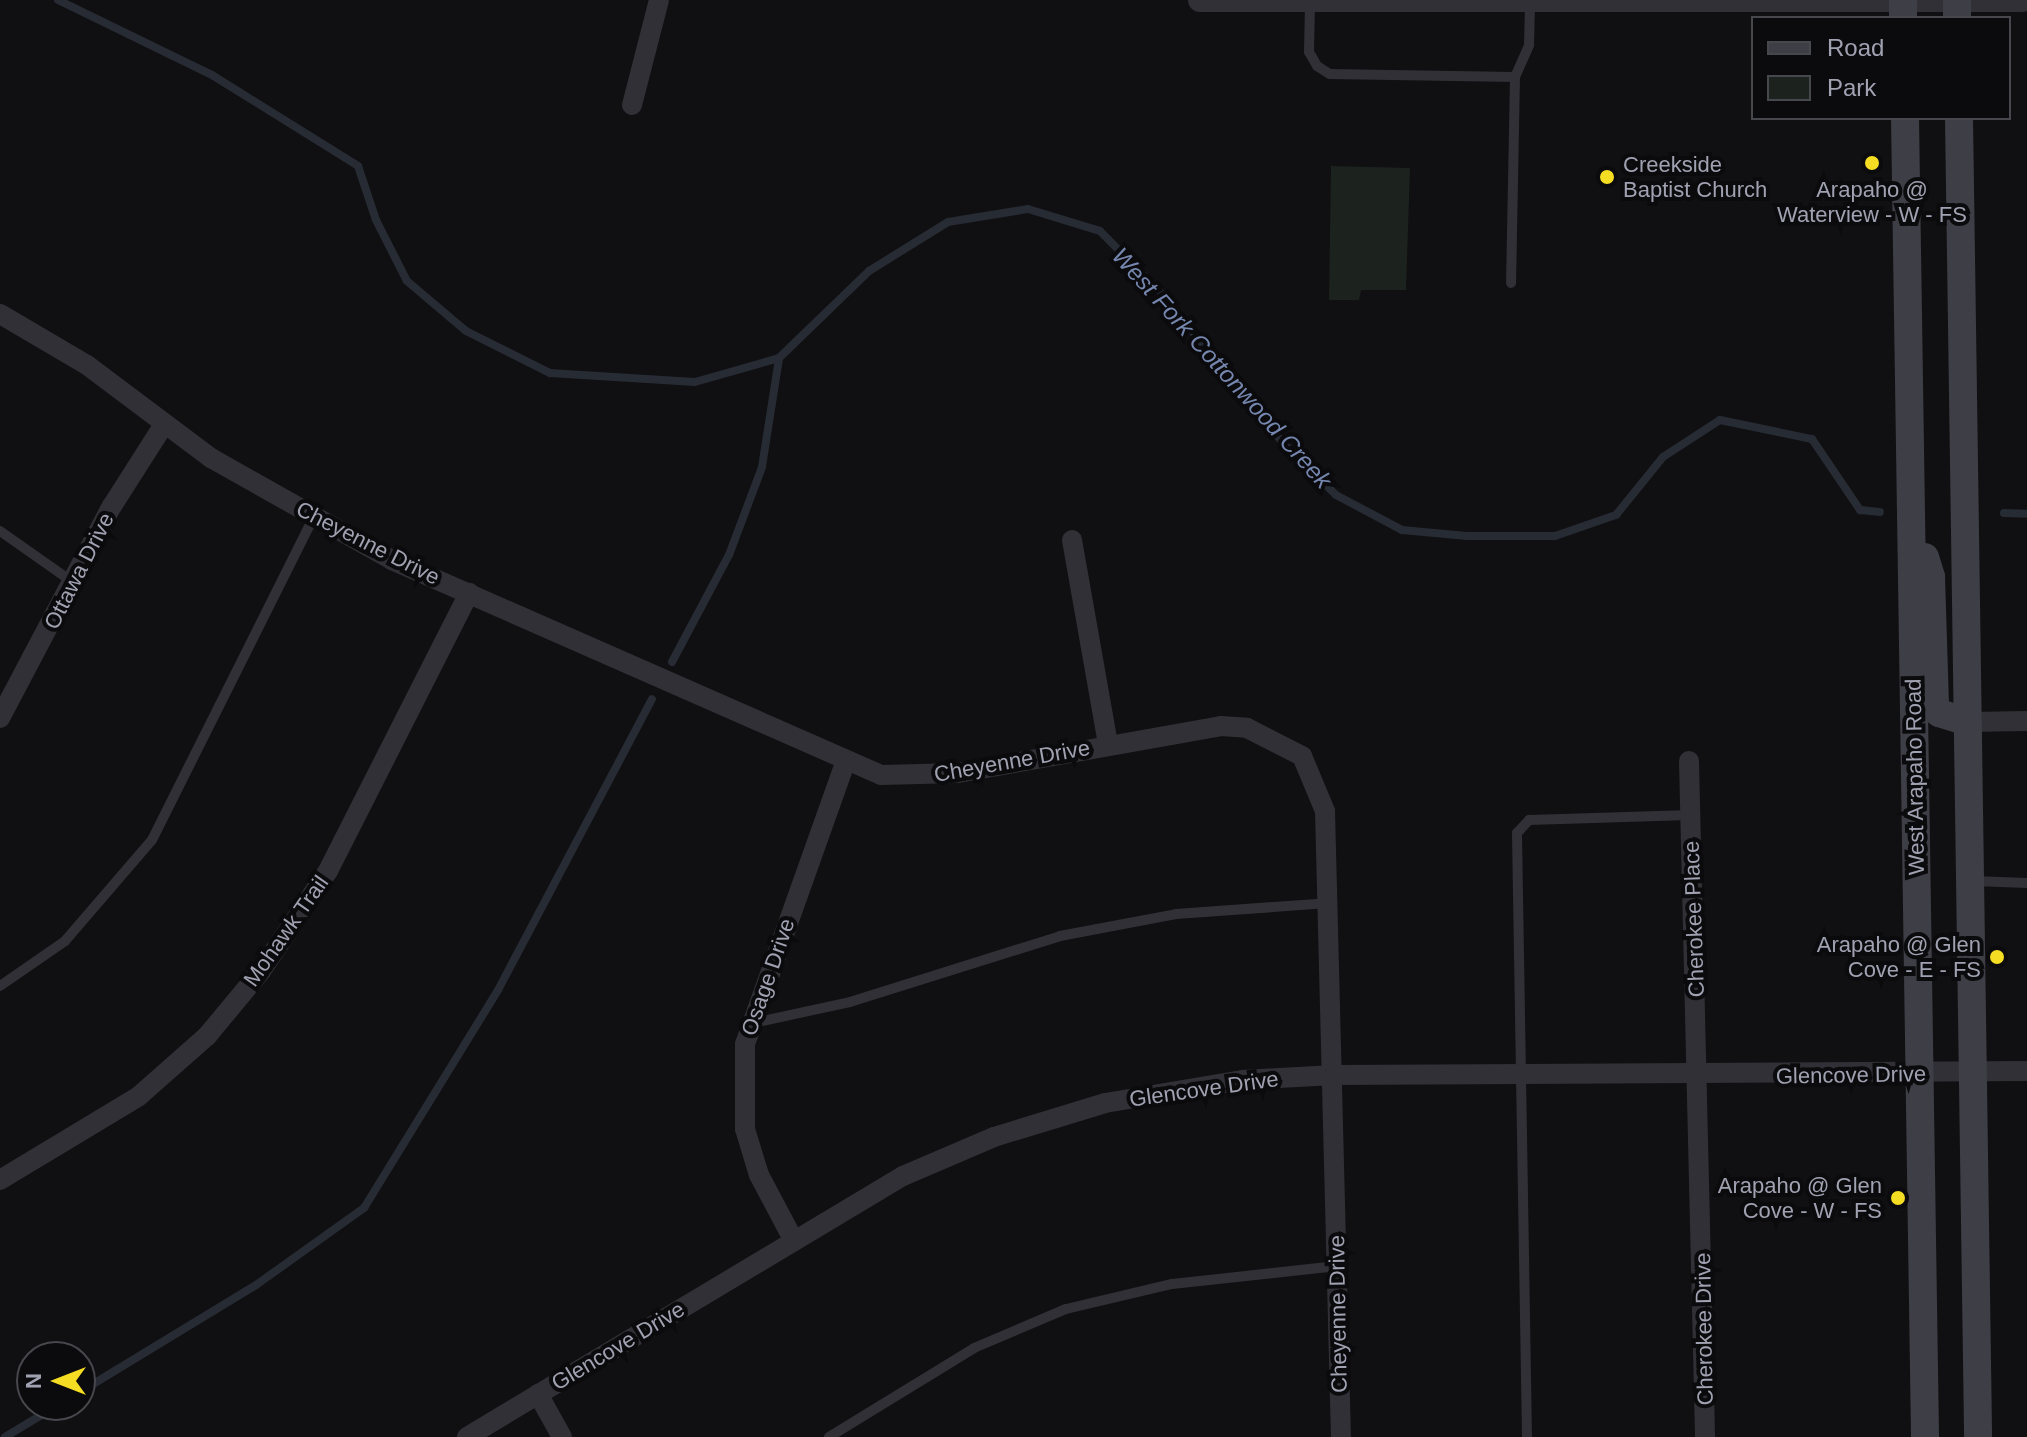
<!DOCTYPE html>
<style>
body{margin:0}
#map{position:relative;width:2027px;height:1437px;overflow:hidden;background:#100f11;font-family:Arial,sans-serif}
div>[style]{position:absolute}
.green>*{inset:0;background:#1c231e}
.stream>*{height:8px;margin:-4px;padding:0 4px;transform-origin:4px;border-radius:4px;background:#262b34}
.service>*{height:10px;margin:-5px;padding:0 5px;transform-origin:5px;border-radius:5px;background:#313036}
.minor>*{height:20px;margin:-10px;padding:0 10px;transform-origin:10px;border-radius:10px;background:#313036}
.tertiary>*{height:24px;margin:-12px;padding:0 12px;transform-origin:12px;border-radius:12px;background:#313036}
.secondary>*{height:28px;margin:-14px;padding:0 14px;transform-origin:14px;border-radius:14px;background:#3e3e46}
.dots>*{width:22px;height:22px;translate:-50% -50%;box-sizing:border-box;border:4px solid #0b0a0c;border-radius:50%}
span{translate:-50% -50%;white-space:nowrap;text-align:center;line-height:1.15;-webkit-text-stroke:8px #0b0a0c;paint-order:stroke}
.poi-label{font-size:22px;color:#a0a2b2}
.left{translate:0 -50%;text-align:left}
.right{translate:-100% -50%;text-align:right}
.street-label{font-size:22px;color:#a0a2b2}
.water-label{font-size:24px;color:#7587af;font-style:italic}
.legend{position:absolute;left:1751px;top:16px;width:260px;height:104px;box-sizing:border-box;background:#0b0a0c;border:2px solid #47474e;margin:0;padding:10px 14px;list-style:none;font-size:24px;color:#a0a2b2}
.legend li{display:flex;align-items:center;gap:16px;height:40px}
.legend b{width:40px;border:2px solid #47474e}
.north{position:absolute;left:16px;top:1341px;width:80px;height:80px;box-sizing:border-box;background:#0b0a0c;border:2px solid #47474e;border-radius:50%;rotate:270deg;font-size:22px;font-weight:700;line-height:32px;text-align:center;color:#a0a2b2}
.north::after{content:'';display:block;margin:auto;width:28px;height:36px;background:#f5dd23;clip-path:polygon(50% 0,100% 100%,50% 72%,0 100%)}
</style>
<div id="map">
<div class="green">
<i style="clip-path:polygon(1331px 166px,1410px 168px,1406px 290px,1361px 290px,1359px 300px,1329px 300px)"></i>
</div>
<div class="stream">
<i style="left:58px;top:0;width:171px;rotate:26deg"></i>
<i style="left:212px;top:75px;width:172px;rotate:31.9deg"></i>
<i style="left:358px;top:166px;width:57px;rotate:71.6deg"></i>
<i style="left:376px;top:220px;width:68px;rotate:63.1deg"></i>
<i style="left:407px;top:281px;width:77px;rotate:40.3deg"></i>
<i style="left:466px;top:331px;width:94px;rotate:26.6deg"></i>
<i style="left:550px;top:373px;width:145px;rotate:3.6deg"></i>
<i style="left:695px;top:382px;width:87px;rotate:-15.9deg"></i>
<i style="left:779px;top:358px;width:125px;rotate:-44deg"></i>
<i style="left:869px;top:271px;width:93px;rotate:-31.8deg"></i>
<i style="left:948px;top:222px;width:81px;rotate:-9.2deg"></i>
<i style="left:1028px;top:209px;width:75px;rotate:17deg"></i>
<i style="left:1100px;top:231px;width:88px;rotate:45.5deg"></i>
<i style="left:1162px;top:294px;width:193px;rotate:50.9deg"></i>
<i style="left:1284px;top:444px;width:73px;rotate:44.4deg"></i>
<i style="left:1336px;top:495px;width:75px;rotate:27.9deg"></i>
<i style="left:1402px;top:530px;width:65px;rotate:5.3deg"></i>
<i style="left:1467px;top:536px;width:88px"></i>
<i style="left:1555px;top:536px;width:65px;rotate:-19deg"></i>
<i style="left:1616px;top:515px;width:75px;rotate:-51deg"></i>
<i style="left:1663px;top:457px;width:68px;rotate:-33deg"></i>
<i style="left:1720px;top:420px;width:94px;rotate:11.7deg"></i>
<i style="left:1812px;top:439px;width:86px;rotate:55.9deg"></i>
<i style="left:1860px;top:510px;width:20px;rotate:6deg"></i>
<i style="left:2004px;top:513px;width:23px;rotate:2deg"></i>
<i style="left:672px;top:662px;width:121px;rotate:-62deg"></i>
<i style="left:729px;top:555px;width:94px;rotate:-69.4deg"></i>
<i style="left:762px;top:467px;width:110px;rotate:-81.1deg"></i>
<i style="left:80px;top:1392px;width:206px;rotate:-31.3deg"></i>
<i style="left:256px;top:1285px;width:133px;rotate:-35.5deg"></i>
<i style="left:364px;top:1208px;width:256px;rotate:-58.4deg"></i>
<i style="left:498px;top:990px;width:329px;rotate:-62.1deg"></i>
<i style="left:5px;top:1437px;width:62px;rotate:-31.1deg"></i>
</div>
<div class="service">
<i style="left:1310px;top:4px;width:48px;rotate:91.2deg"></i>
<i style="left:1309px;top:52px;width:16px;rotate:60deg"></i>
<i style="left:1317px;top:66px;width:15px;rotate:32deg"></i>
<i style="left:1330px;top:74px;width:185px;rotate:0.9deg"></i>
<i style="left:1515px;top:77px;width:206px;rotate:91.1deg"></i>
<i style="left:1515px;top:77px;width:35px;rotate:-66deg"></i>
<i style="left:1529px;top:45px;width:42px;rotate:-88.6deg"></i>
<i style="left:0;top:531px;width:90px;rotate:35.1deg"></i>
<i style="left:1973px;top:881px;width:54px;rotate:2.1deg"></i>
<i style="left:0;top:986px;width:79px;rotate:-34.7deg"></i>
<i style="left:65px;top:941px;width:133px;rotate:-49.3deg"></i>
<i style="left:152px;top:840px;width:362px;rotate:-63.4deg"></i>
<i style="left:753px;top:1023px;width:99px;rotate:-12.2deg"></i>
<i style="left:850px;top:1002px;width:220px;rotate:-17.4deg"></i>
<i style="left:1060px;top:936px;width:118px;rotate:-10.7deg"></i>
<i style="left:1176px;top:914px;width:152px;rotate:-4.1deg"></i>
<i style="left:829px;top:1437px;width:170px;rotate:-31.5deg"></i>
<i style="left:974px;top:1348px;width:100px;rotate:-23deg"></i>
<i style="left:1066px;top:1309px;width:109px;rotate:-13.3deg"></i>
<i style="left:1172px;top:1284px;width:166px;rotate:-6.2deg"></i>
<i style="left:1527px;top:1437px;width:604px;rotate:-90.95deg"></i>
<i style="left:1517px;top:833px;width:18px;rotate:-47deg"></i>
<i style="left:1529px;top:820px;width:161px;rotate:-1.8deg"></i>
</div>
<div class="minor">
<i style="left:632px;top:105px;width:108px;rotate:-75.6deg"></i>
<i style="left:0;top:314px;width:101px;rotate:30.4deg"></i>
<i style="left:87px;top:365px;width:155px;rotate:36.9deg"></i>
<i style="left:211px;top:458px;width:208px;rotate:29.4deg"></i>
<i style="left:392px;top:560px;width:534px;rotate:23.73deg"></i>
<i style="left:881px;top:775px;width:77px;rotate:-1.5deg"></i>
<i style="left:958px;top:773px;width:267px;rotate:-10.1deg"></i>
<i style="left:1221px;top:726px;width:26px;rotate:4deg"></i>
<i style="left:1247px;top:728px;width:62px;rotate:27deg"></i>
<i style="left:1302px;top:756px;width:60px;rotate:67.3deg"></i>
<i style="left:1325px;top:811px;width:626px;rotate:88.54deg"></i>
<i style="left:1072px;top:540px;width:207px;rotate:80deg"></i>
<i style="left:0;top:718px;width:240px;rotate:-62.2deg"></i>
<i style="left:112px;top:506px;width:95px;rotate:-57.5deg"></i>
<i style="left:1968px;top:722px;width:59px;rotate:-1deg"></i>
<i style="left:1689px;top:761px;width:676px;rotate:88.64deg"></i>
<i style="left:0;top:1180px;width:162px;rotate:-31.1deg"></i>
<i style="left:139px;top:1096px;width:91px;rotate:-41.4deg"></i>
<i style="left:207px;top:1036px;width:85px;rotate:-50.3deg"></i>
<i style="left:261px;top:971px;width:120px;rotate:-56.2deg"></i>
<i style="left:328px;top:871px;width:312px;rotate:-63.1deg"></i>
<i style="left:794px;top:1241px;width:75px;rotate:-117.9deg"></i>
<i style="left:759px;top:1175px;width:48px;rotate:-106.9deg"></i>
<i style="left:745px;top:1129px;width:85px;rotate:-90deg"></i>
<i style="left:745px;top:1044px;width:300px;rotate:-70.4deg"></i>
<i style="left:538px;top:1394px;width:49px;rotate:60.8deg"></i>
<i style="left:467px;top:1437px;width:508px;rotate:-30.91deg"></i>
<i style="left:903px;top:1176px;width:99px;rotate:-23.2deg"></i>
<i style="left:994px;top:1137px;width:116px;rotate:-17deg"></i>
<i style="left:1105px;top:1103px;width:139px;rotate:-9.5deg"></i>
<i style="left:1242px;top:1080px;width:92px;rotate:-3.1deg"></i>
<i style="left:1334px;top:1075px;width:693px;rotate:-0.33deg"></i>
</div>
<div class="tertiary">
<i style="left:1200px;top:0;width:822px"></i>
</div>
<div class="secondary">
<i style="left:1903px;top:0;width:18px;rotate:90deg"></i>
<i style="left:1957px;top:0;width:18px;rotate:90deg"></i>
<i style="left:1905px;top:118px;width:1319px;rotate:89.13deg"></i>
<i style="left:1959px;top:118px;width:1319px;rotate:89.17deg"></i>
<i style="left:1925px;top:557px;width:21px;rotate:73deg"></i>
<i style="left:1931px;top:577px;width:128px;rotate:88.2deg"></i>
<i style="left:1935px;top:705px;width:9px;rotate:63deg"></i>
<i style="left:1939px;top:713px;width:30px;rotate:17deg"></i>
</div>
<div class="dots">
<i style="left:1872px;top:163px;background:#f5dd23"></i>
<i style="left:1607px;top:177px;background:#f5dd23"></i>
<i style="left:1997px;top:957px;background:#f5dd23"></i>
<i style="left:1898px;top:1198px;background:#f5dd23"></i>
</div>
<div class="poi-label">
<span class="left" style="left:1623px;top:177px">Creekside<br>Baptist Church</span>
<span style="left:1872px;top:202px">Arapaho @<br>Waterview - W - FS</span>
<span class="right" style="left:1981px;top:957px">Arapaho @ Glen<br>Cove - E - FS</span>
<span class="right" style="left:1882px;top:1198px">Arapaho @ Glen<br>Cove - W - FS</span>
</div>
<div class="street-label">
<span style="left:368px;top:543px;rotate:27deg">Cheyenne Drive</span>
<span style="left:79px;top:571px;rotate:-63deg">Ottawa Drive</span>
<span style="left:1012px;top:761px;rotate:-10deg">Cheyenne Drive</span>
<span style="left:1915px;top:777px;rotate:-91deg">West Arapaho Road</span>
<span style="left:1694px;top:919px;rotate:-92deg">Cherokee Place</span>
<span style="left:286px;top:931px;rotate:-55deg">Mohawk Trail</span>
<span style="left:768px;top:977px;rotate:-71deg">Osage Drive</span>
<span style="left:1851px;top:1075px;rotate:-1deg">Glencove Drive</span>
<span style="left:1204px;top:1089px;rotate:-8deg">Glencove Drive</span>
<span style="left:1338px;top:1314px;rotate:-91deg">Cheyenne Drive</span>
<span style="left:1704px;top:1329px;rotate:-91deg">Cherokee Drive</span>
<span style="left:618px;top:1346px;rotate:-31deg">Glencove Drive</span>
</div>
<div class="water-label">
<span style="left:1222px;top:368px;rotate:48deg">West Fork Cottonwood Creek</span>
</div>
<ul class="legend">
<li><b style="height:10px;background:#3e3e46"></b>Road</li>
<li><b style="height:22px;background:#1c231e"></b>Park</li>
</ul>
<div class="north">N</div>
</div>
